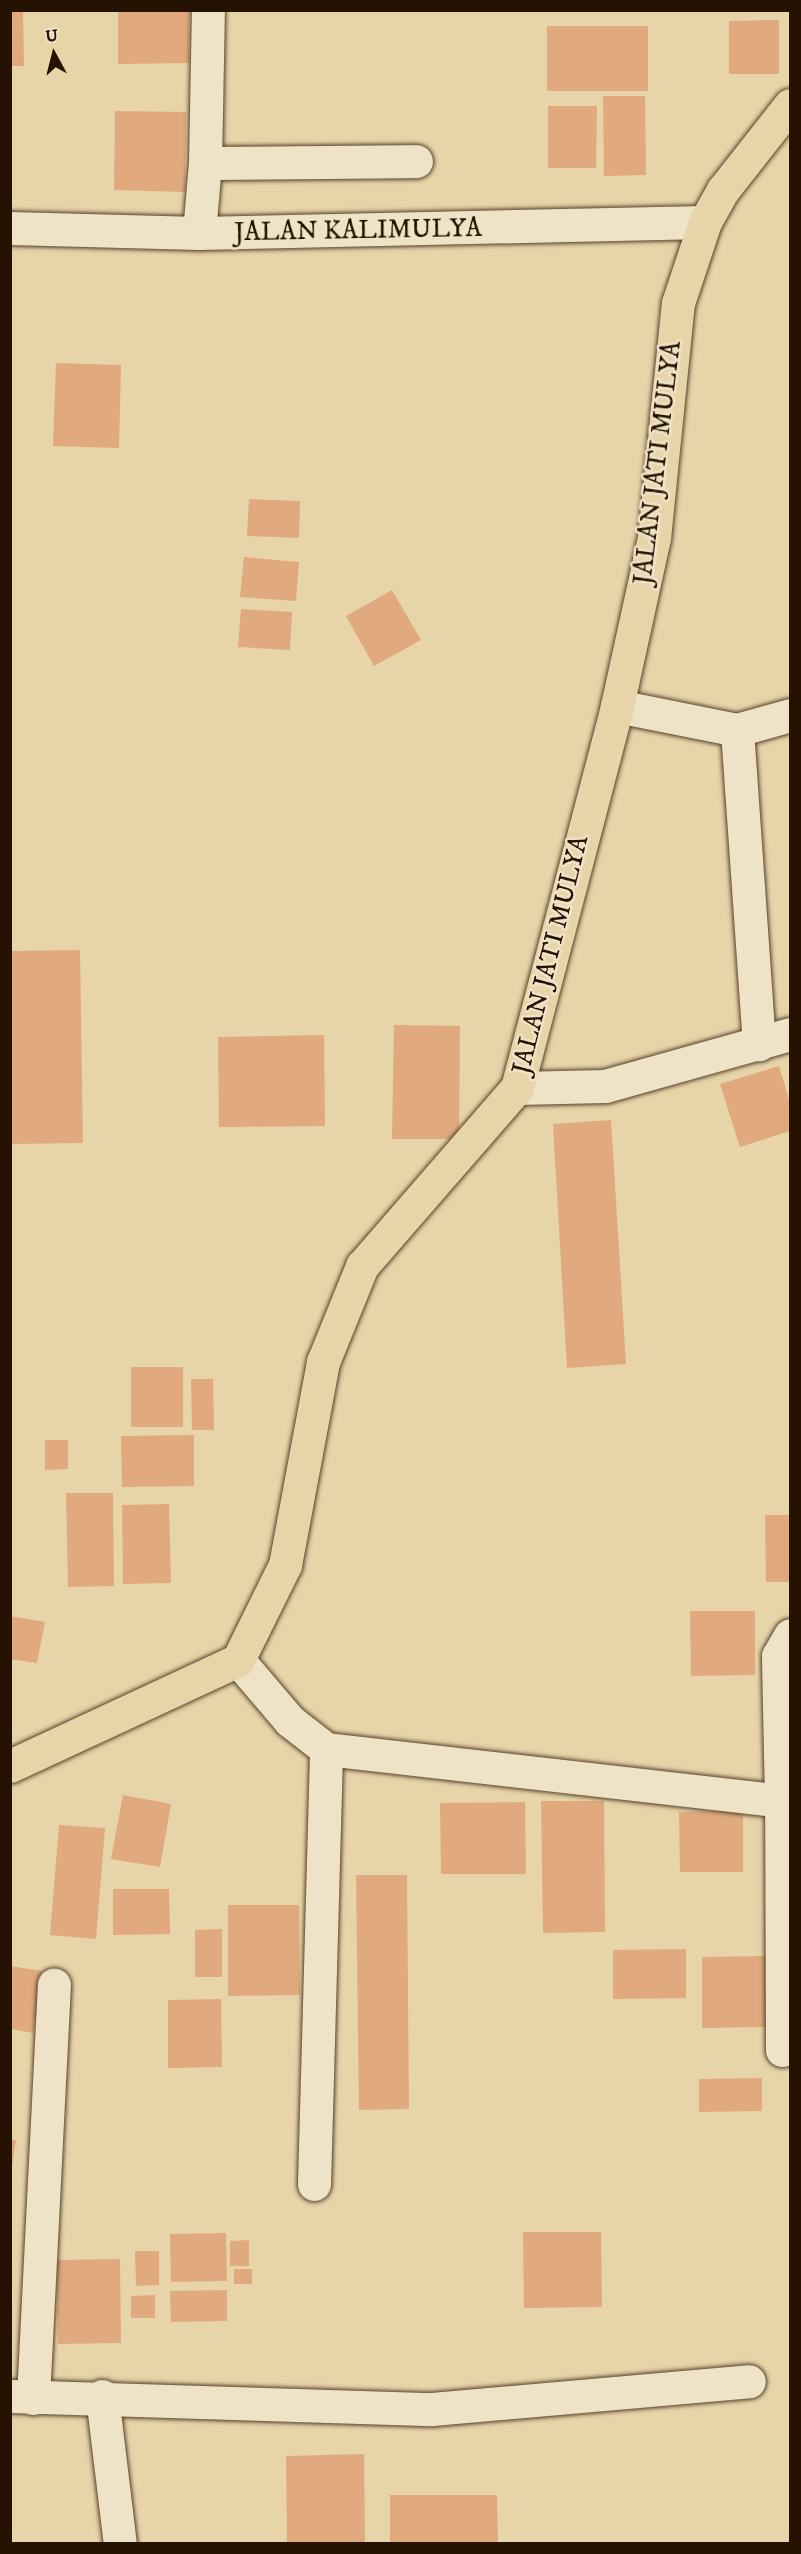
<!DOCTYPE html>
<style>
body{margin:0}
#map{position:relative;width:801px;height:2554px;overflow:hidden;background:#e7d4a9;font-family:"IM FELL DW Pica",serif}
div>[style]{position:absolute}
.building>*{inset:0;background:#e0aa7e}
.roads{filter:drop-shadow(0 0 2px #56422a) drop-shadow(0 0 2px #56422a)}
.minor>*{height:33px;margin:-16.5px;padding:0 16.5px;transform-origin:16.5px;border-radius:16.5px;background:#efe3c7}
.major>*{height:33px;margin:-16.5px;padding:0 16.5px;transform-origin:16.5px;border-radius:16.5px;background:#e7d4a9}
span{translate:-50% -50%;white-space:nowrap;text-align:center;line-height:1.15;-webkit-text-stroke:5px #efe3c7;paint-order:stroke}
.street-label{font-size:26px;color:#261200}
.frame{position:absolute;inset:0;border:12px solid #261200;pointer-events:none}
.north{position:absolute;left:24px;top:24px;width:60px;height:60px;-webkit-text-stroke:4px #efe3c7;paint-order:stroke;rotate:353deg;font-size:16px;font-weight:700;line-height:24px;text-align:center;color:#261200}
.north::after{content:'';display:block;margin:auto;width:21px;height:27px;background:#261200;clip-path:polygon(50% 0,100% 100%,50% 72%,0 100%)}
</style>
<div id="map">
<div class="building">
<i style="clip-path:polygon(10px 10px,23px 10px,24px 66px,10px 66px)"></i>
<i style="clip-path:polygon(118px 10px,189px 10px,189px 63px,118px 64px)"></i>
<i style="clip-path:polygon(779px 20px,779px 74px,729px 74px,729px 21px)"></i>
<i style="clip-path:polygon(547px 26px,648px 26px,648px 91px,547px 91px)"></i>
<i style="clip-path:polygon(603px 96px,645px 96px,646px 175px,604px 176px)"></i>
<i style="clip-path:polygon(548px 106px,597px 106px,596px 168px,548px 168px)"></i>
<i style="clip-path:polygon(115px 111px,186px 112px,185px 192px,114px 190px)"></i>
<i style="clip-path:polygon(56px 363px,121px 365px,119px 448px,53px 446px)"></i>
<i style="clip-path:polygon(249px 499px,300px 501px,299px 538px,247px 536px)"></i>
<i style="clip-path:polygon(244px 557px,299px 562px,296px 601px,240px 597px)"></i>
<i style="clip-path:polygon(392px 590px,421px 640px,374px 666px,346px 616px)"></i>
<i style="clip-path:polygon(241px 609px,292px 612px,290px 650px,238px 647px)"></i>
<i style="clip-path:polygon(80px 950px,83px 1143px,10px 1144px,10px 951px)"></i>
<i style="clip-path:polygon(394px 1025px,460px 1026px,459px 1139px,392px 1139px)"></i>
<i style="clip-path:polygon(324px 1035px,325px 1126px,219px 1127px,218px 1037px)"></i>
<i style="clip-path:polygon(779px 1066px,790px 1103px,790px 1131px,740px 1147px,720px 1084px)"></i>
<i style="clip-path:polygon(611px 1120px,626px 1364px,567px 1368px,553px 1124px)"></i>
<i style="clip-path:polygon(131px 1367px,183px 1367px,183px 1427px,131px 1427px)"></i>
<i style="clip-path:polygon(191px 1379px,213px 1379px,214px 1430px,192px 1430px)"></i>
<i style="clip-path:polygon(194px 1435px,194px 1486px,122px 1487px,121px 1436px)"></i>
<i style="clip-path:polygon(45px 1440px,68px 1440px,68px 1469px,45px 1470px)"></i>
<i style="clip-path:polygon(66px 1493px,113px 1493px,114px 1586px,68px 1587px)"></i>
<i style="clip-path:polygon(169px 1504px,171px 1583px,123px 1584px,122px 1505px)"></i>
<i style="clip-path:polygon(765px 1515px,790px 1515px,790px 1582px,766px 1582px)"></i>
<i style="clip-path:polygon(690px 1611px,755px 1611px,755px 1675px,691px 1676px)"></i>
<i style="clip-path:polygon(10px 1616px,45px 1622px,37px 1663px,10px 1659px)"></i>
<i style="clip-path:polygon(123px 1795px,171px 1804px,160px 1867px,111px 1859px)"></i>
<i style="clip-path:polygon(541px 1801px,604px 1801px,605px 1932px,543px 1933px)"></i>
<i style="clip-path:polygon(525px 1802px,526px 1874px,441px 1874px,440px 1803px)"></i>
<i style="clip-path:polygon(743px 1811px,743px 1872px,680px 1872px,679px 1812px)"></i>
<i style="clip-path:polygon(59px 1825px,105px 1828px,96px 1939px,50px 1935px)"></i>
<i style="clip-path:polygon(356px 1875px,407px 1875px,409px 2109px,359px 2110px)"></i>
<i style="clip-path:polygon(113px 1889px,169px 1889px,170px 1934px,113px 1935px)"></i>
<i style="clip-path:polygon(228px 1905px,299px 1905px,300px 1995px,228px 1996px)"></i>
<i style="clip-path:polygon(222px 1929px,222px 1977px,195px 1977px,195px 1930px)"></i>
<i style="clip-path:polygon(686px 1949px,686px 1998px,613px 1999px,613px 1950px)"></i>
<i style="clip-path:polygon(770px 1956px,771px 2027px,702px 2028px,702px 1957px)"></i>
<i style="clip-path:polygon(10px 1966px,42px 1971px,33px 2033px,10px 2029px)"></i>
<i style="clip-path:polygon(221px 1999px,222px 2067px,168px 2068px,168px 2000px)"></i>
<i style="clip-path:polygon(762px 2078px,762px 2111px,699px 2112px,699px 2079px)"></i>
<i style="clip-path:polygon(10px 2139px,16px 2140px,12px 2167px,10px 2166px)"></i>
<i style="clip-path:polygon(523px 2232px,601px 2232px,602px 2307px,524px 2308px)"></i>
<i style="clip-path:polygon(226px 2233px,227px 2281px,171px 2282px,170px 2234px)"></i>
<i style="clip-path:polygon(249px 2240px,249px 2266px,230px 2266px,230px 2241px)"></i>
<i style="clip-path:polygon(135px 2251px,159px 2251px,159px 2285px,136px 2286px)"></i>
<i style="clip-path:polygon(120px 2259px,121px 2343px,58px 2344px,57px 2260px)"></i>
<i style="clip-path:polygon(234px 2269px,252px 2269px,252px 2284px,234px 2284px)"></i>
<i style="clip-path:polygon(227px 2290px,227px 2321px,171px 2322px,170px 2291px)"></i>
<i style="clip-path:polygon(155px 2295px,155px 2318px,131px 2318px,131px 2296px)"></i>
<i style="clip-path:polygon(364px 2454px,365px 2544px,287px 2544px,286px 2456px)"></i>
<i style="clip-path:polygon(390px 2495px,497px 2495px,498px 2544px,390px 2544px)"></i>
</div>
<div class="roads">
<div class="minor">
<i style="left:205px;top:163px;width:211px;rotate:-0.5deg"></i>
<i style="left:10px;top:228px;width:189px;rotate:1.5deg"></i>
<i style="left:199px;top:233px;width:506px;rotate:-1.25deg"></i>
<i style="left:199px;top:233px;width:70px;rotate:-85.1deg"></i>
<i style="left:205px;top:163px;width:153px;rotate:-88.9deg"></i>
<i style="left:617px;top:706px;width:122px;rotate:11.3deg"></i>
<i style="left:737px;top:730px;width:315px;rotate:86deg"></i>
<i style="left:737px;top:730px;width:55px;rotate:-15.8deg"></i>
<i style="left:517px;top:1088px;width:88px;rotate:-1.3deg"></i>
<i style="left:605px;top:1086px;width:192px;rotate:-15.7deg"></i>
<i style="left:238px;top:1660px;width:80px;rotate:49.6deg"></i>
<i style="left:290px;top:1721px;width:46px;rotate:37.9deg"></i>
<i style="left:326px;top:1749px;width:458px;rotate:6.5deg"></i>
<i style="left:781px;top:1801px;width:145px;rotate:-91.2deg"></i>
<i style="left:778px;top:1656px;width:24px;rotate:-60deg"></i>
<i style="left:782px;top:2050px;width:249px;rotate:-90.2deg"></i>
<i style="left:781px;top:1801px;width:9px;rotate:6deg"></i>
<i style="left:314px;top:2184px;width:435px;rotate:-88.4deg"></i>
<i style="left:10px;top:2396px;width:422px;rotate:1.8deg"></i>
<i style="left:432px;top:2409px;width:318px;rotate:-5deg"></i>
<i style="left:102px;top:2396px;width:149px;rotate:83.1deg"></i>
<i style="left:33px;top:2398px;width:414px;rotate:-87.1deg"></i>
</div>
<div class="major">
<i style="left:10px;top:1766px;width:251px;rotate:-24.9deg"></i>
<i style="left:238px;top:1660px;width:106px;rotate:-63.7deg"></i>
<i style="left:285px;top:1565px;width:207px;rotate:-79.4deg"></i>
<i style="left:323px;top:1362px;width:104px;rotate:-67.9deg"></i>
<i style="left:362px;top:1266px;width:236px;rotate:-49deg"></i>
<i style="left:517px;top:1088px;width:395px;rotate:-75.3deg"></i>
<i style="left:617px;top:706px;width:172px;rotate:-77.6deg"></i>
<i style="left:654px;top:538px;width:236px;rotate:-84.2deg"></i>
<i style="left:678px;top:303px;width:85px;rotate:-71.6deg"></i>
<i style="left:705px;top:222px;width:37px;rotate:-61deg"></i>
<i style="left:723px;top:190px;width:108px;rotate:-51.8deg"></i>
</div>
</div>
<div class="street-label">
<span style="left:358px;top:231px;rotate:-1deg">JALAN KALIMULYA</span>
<span style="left:658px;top:463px;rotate:-83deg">JALAN JATI MULYA</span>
<span style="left:551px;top:955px;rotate:-76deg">JALAN JATI MULYA</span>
</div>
<div class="frame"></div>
<div class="north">U</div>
</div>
